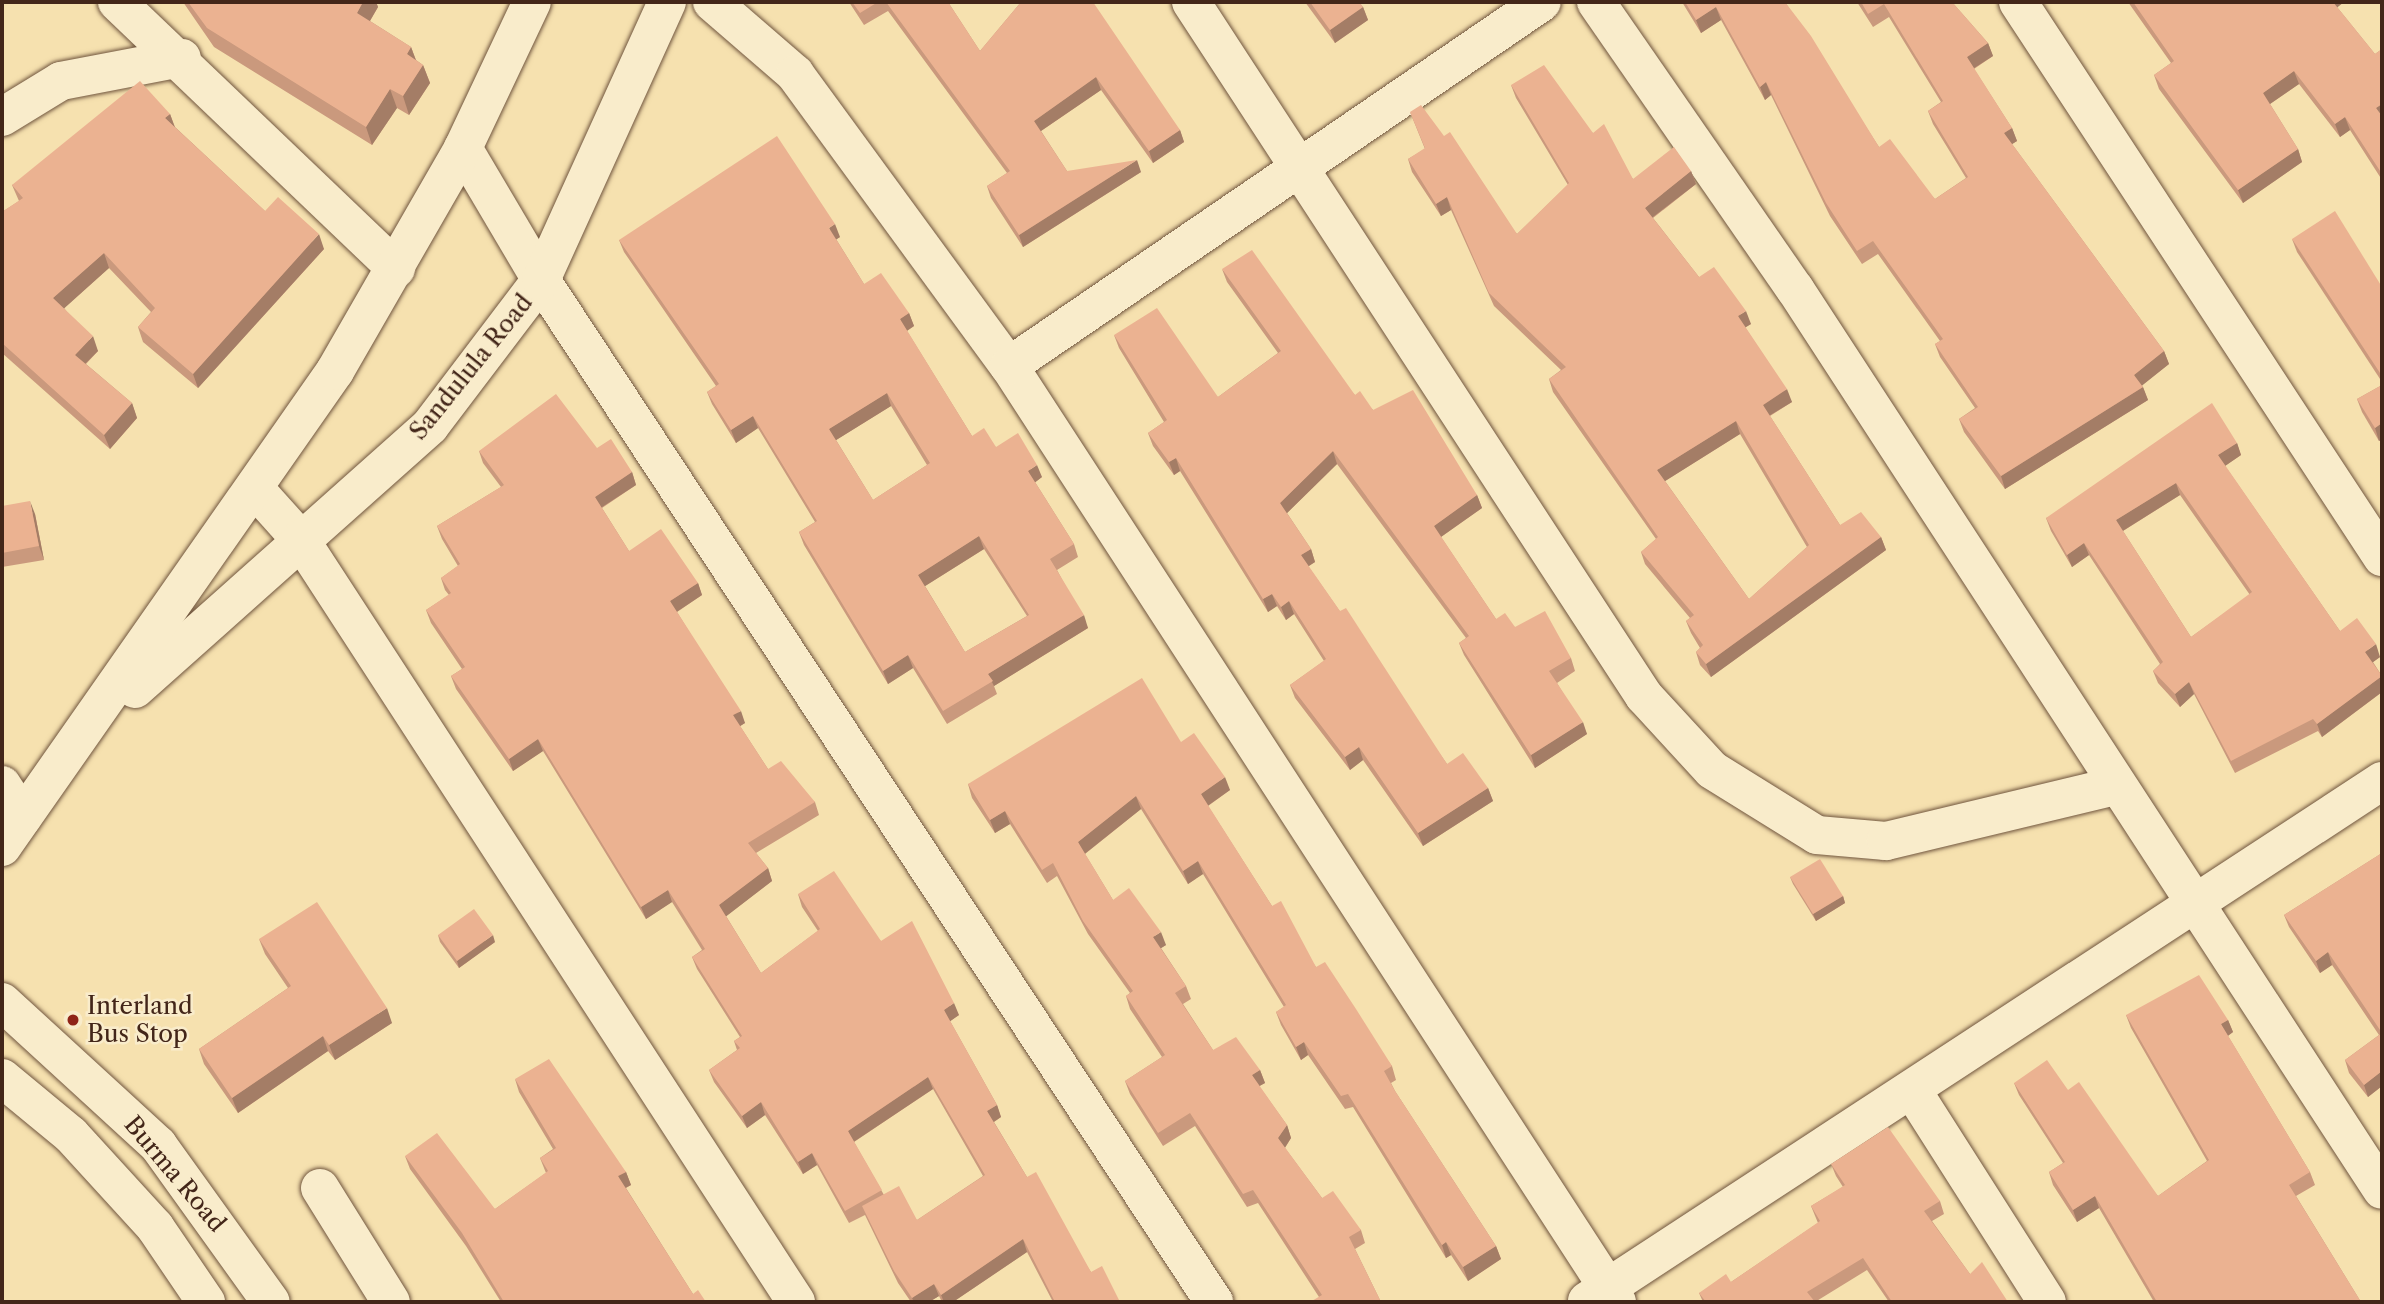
<!DOCTYPE html>
<style>
body{margin:0}
#map{position:relative;width:2384px;height:1304px;overflow:hidden;background:#f6e1af;font-family:"Libre Caslon Text",serif}
div>[style]{position:absolute}
.roads{filter:drop-shadow(0 0 2px #70553e) drop-shadow(0 0 2px #70553e)}
.minor>*{height:38px;margin:-19px;padding:0 19px;transform-origin:19px;border-radius:19px;background:#f9eccb}
.tertiary>*{height:38px;margin:-19px;padding:0 19px;transform-origin:19px;border-radius:19px;background:#f9eccb}
.secondary>*{height:38px;margin:-19px;padding:0 19px;transform-origin:19px;border-radius:19px;background:#f9eccb}
.wall>*{inset:0;background:#ca997d}
.shaded-wall>*{inset:0;background:#a47d66}
.building>*{inset:0;background:#ebb291}
.dots>*{width:19px;height:19px;translate:-50% -50%;box-sizing:border-box;border:4px solid #f9eccb;border-radius:50%}
span{translate:-50% -50%;white-space:nowrap;text-align:center;line-height:1.15;-webkit-text-stroke:5px #f9eccb;paint-order:stroke}
.street-label{font-size:24px;color:#432619}
.poi-label{font-size:24px;color:#432619}
.left{translate:0 -50%;text-align:left}
.frame{position:absolute;inset:0;border:4px solid #432619;pointer-events:none}
</style>
<div id="map">
<div class="roads">
<div class="minor">
<i style="left:117px;top:2px;width:386px;rotate:43.7deg"></i>
<i style="left:712px;top:2px;width:110px;rotate:40.9deg"></i>
<i style="left:795px;top:74px;width:362px;rotate:53.8deg"></i>
<i style="left:1009px;top:366px;width:1116px;rotate:56.99deg"></i>
<i style="left:1191px;top:2px;width:829px;rotate:56.87deg"></i>
<i style="left:1644px;top:696px;width:100px;rotate:47.4deg"></i>
<i style="left:1712px;top:770px;width:123px;rotate:31.8deg"></i>
<i style="left:1817px;top:835px;width:69px;rotate:5deg"></i>
<i style="left:1886px;top:841px;width:236px;rotate:-13.5deg"></i>
<i style="left:1596px;top:2px;width:349px;rotate:55.3deg"></i>
<i style="left:1795px;top:289px;width:1075px;rotate:56.92deg"></i>
<i style="left:2018px;top:2px;width:664px;rotate:56.74deg"></i>
<i style="left:2px;top:117px;width:69px;rotate:-31.4deg"></i>
<i style="left:61px;top:81px;width:123px;rotate:-10.8deg"></i>
<i style="left:463px;top:148px;width:153px;rotate:59.4deg"></i>
<i style="left:541px;top:280px;width:1224px;rotate:56.63deg"></i>
<i style="left:1009px;top:366px;width:645px;rotate:-34.33deg"></i>
<i style="left:256px;top:490px;width:66px;rotate:48.1deg"></i>
<i style="left:300px;top:539px;width:910px;rotate:56.97deg"></i>
<i style="left:2px;top:785px;width:38px;rotate:57deg"></i>
<i style="left:1912px;top:1090px;width:251px;rotate:57.5deg"></i>
<i style="left:320px;top:1188px;width:134px;rotate:58.1deg"></i>
<i style="left:1587px;top:1301px;width:950px;rotate:-33.19deg"></i>
</div>
<div class="tertiary">
<i style="left:135px;top:689px;width:395px;rotate:-41.7deg"></i>
<i style="left:430px;top:426px;width:183px;rotate:-52.8deg"></i>
<i style="left:541px;top:280px;width:305px;rotate:-65.6deg"></i>
<i style="left:2px;top:847px;width:581px;rotate:-55.02deg"></i>
<i style="left:335px;top:371px;width:257px;rotate:-60.1deg"></i>
<i style="left:463px;top:148px;width:161px;rotate:-64.7deg"></i>
</div>
<div class="secondary">
<i style="left:2px;top:1002px;width:212px;rotate:42.5deg"></i>
<i style="left:158px;top:1145px;width:193px;rotate:54.3deg"></i>
<i style="left:2px;top:1078px;width:89px;rotate:39.6deg"></i>
<i style="left:71px;top:1135px;width:125px;rotate:47.6deg"></i>
<i style="left:155px;top:1227px;width:91px;rotate:55.8deg"></i>
</div>
</div>
<div class="wall">
<i style="clip-path:polygon(183px 2px,376px 2px,378px 7px,370px 21px,411px 47px,416px 60px,423px 65px,430px 83px,409px 115px,397px 108px,372px 145px,214px 47px)"></i>
<i style="clip-path:polygon(849px 2px,948px 2px,980px 51px,1021px 2px,1180px 130px,1184px 142px,1153px 163px,1101px 90px,1041px 131px,1067px 171px,1141px 172px,1023px 247px,991px 198px,987px 186px,1007px 173px,888px 11px,864px 25px)"></i>
<i style="clip-path:polygon(1305px 2px,1359px 2px,1363px 7px,1368px 20px,1335px 43px)"></i>
<i style="clip-path:polygon(1682px 2px,1785px 2px,1879px 147px,1935px 199px,1966px 178px,1933px 124px,1928px 111px,1941px 102px,1889px 17px,1873px 27px,1857px 2px,1952px 2px,1988px 43px,1993px 56px,1974px 69px,2012px 128px,2017px 141px,2012px 144px,2164px 351px,2169px 364px,2142px 385px,2148px 400px,2005px 489px,1964px 432px,1959px 419px,1975px 408px,1940px 357px,1935px 344px,1940px 341px,1878px 254px,1862px 264px,1830px 216px,1771px 95px,1765px 100px,1721px 20px,1701px 33px)"></i>
<i style="clip-path:polygon(2128px 2px,2344px 2px,2337px 7px,2375px 54px,2382px 49px,2382px 180px,2350px 130px,2340px 137px,2299px 84px,2270px 104px,2298px 149px,2302px 162px,2243px 203px,2159px 89px,2154px 75px,2171px 63px)"></i>
<i style="clip-path:polygon(evenodd,1511px 85px,1593px 133px,1633px 179px,1691px 171px,1696px 184px,1653px 218px,1699px 277px,1751px 324px,1745px 327px,1792px 402px,1770px 416px,1840px 525px,1881px 537px,1886px 550px,1711px 677px,1700px 665px,1696px 652px,1700px 648px,1691px 633px,1686px 621px,1690px 618px,1645px 564px,1641px 552px,1656px 539px,1553px 392px,1549px 379px,1561px 370px,1494px 306px,1451px 210px,1441px 216px,1412px 172px,1408px 159px,1425px 149px,1410px 112px,1517px 234px,1568px 185px,1516px 98px,1511px 85px,1740px 434px,1807px 547px,1749px 599px,1665px 481px,1740px 434px)"></i>
<i style="clip-path:polygon(170px 114px,175px 127px,265px 211px,324px 249px,198px 388px,143px 342px,138px 327px,151px 312px,109px 268px,64px 308px,98px 351px,86px 364px,132px 403px,137px 418px,110px 449px,2px 353px,2px 212px,19px 201px,12px 185px)"></i>
<i style="clip-path:polygon(evenodd,840px 237px,836px 239px,864px 284px,909px 313px,914px 326px,907px 331px,972px 436px,996px 447px,1042px 477px,1035px 482px,1074px 544px,1078px 557px,1057px 570px,1088px 628px,994px 686px,997px 694px,947px 724px,913px 668px,888px 684px,804px 545px,799px 532px,815px 522px,758px 428px,736px 443px,712px 404px,707px 392px,716px 386px,624px 252px,619px 240px,840px 237px,891px 406px,927px 465px,873px 500px,836px 440px,891px 406px,840px 237px,984px 549px,1027px 616px,965px 652px,925px 586px,984px 549px)"></i>
<i style="clip-path:polygon(2292px 239px,2382px 287px,2382px 382px,2297px 252px)"></i>
<i style="clip-path:polygon(1222px 269px,1355px 395px,1477px 495px,1482px 508px,1441px 537px,1496px 619px,1515px 627px,1571px 658px,1575px 671px,1557px 683px,1587px 734px,1535px 768px,1464px 655px,1459px 643px,1466px 638px,1337px 464px,1287px 513px,1311px 549px,1315px 562px,1308px 566px,1447px 764px,1488px 788px,1493px 801px,1423px 846px,1363px 760px,1350px 770px,1295px 698px,1290px 685px,1324px 661px,1294px 614px,1286px 620px,1277px 606px,1268px 612px,1180px 471px,1174px 475px,1153px 446px,1148px 433px,1164px 422px,1119px 348px,1114px 335px,1218px 397px,1278px 353px,1227px 282px)"></i>
<i style="clip-path:polygon(2382px 385px,2382px 439px,2379px 441px,2362px 412px,2357px 399px)"></i>
<i style="clip-path:polygon(evenodd,2237px 443px,2241px 455px,2225px 466px,2340px 631px,2380px 657px,2373px 662px,2382px 676px,2382px 692px,2322px 737px,2318px 731px,2235px 773px,2194px 694px,2180px 707px,2158px 683px,2153px 671px,2160px 664px,2089px 555px,2072px 567px,2051px 531px,2046px 518px,2237px 443px,2180px 495px,2250px 595px,2191px 637px,2123px 531px,2180px 495px)"></i>
<i style="clip-path:polygon(evenodd,597px 448px,632px 472px,636px 485px,602px 508px,629px 551px,698px 583px,702px 595px,677px 612px,745px 723px,740px 726px,768px 769px,815px 802px,819px 815px,756px 853px,768px 868px,772px 881px,726px 916px,761px 973px,818px 931px,802px 907px,798px 894px,881px 941px,959px 1015px,950px 1021px,997px 1105px,1001px 1117px,994px 1122px,1027px 1177px,1091px 1272px,1120px 1302px,1053px 1302px,1027px 1252px,953px 1302px,942px 1302px,939px 1296px,929px 1302px,911px 1302px,898px 1283px,865px 1215px,849px 1223px,817px 1165px,803px 1174px,765px 1115px,747px 1128px,714px 1082px,709px 1070px,737px 1050px,734px 1041px,740px 1037px,697px 969px,692px 957px,702px 950px,672px 902px,646px 919px,543px 751px,513px 771px,456px 689px,451px 676px,462px 669px,431px 623px,426px 610px,449px 595px,445px 590px,441px 578px,458px 566px,442px 539px,437px 526px,501px 487px,483px 463px,479px 451px,597px 448px,933px 1089px,983px 1176px,917px 1220px,884px 1195px,854px 1142px,933px 1089px)"></i>
<i style="clip-path:polygon(2px 506px,35px 514px,44px 560px,2px 567px)"></i>
<i style="clip-path:polygon(1181px 742px,1230px 790px,1208px 806px,1272px 906px,1316px 967px,1392px 1066px,1396px 1080px,1391px 1083px,1395px 1091px,1496px 1246px,1501px 1259px,1468px 1281px,1451px 1255px,1446px 1258px,1353px 1107px,1345px 1109px,1308px 1055px,1301px 1060px,1281px 1025px,1276px 1012px,1284px 1007px,1203px 874px,1188px 884px,1141px 809px,1085px 854px,1113px 900px,1166px 945px,1161px 948px,1186px 986px,1191px 999px,1183px 1004px,1213px 1050px,1260px 1070px,1265px 1083px,1259px 1086px,1287px 1125px,1291px 1138px,1285px 1148px,1322px 1198px,1361px 1230px,1365px 1243px,1355px 1249px,1381px 1302px,1319px 1297px,1258px 1203px,1247px 1207px,1195px 1126px,1163px 1146px,1130px 1094px,1125px 1081px,1162px 1057px,1130px 1009px,1126px 996px,1130px 993px,1088px 934px,1057px 876px,1047px 883px,1010px 824px,995px 833px,972px 798px,968px 784px)"></i>
<i style="clip-path:polygon(2382px 853px,2382px 1086px,2368px 1097px,2349px 1073px,2345px 1060px,2379px 1035px,2332px 965px,2320px 973px,2289px 927px,2284px 915px)"></i>
<i style="clip-path:polygon(1790px 877px,1843px 896px,1845px 903px,1816px 921px,1793px 884px)"></i>
<i style="clip-path:polygon(438px 935px,495px 942px,459px 968px,440px 942px)"></i>
<i style="clip-path:polygon(259px 939px,392px 1023px,335px 1060px,328px 1051px,238px 1113px,204px 1064px,199px 1049px,288px 988px,265px 954px)"></i>
<i style="clip-path:polygon(2126px 1015px,2228px 1020px,2233px 1032px,2228px 1036px,2310px 1172px,2315px 1185px,2296px 1196px,2361px 1302px,2154px 1302px,2099px 1208px,2077px 1222px,2053px 1185px,2049px 1172px,2063px 1163px,2019px 1095px,2014px 1083px,2068px 1090px,2158px 1196px,2207px 1161px,2131px 1028px)"></i>
<i style="clip-path:polygon(515px 1079px,626px 1172px,631px 1185px,626px 1188px,693px 1294px,706px 1302px,501px 1302px,466px 1246px,410px 1169px,405px 1156px,495px 1209px,546px 1173px,540px 1158px,553px 1149px,519px 1092px)"></i>
<i style="clip-path:polygon(1831px 1164px,1940px 1201px,1944px 1214px,1932px 1221px,1970px 1274px,2008px 1302px,1889px 1302px,1867px 1270px,1815px 1302px,1703px 1302px,1699px 1293px,1731px 1282px,1818px 1223px,1811px 1206px,1843px 1187px,1836px 1176px)"></i>
</div>
<div class="shaded-wall">
<i style="clip-path:polygon(363px 2px,376px 2px,378px 7px,364px 31px,357px 13px)"></i>
<i style="clip-path:polygon(2331px 2px,2344px 2px,2334px 10px)"></i>
<i style="clip-path:polygon(1363px 7px,1368px 20px,1335px 43px,1330px 30px)"></i>
<i style="clip-path:polygon(1716px 7px,1721px 20px,1701px 33px,1696px 20px)"></i>
<i style="clip-path:polygon(1988px 43px,1993px 56px,1971px 70px,1967px 57px)"></i>
<i style="clip-path:polygon(411px 47px,418px 66px,407px 54px)"></i>
<i style="clip-path:polygon(423px 65px,430px 83px,409px 115px,403px 96px)"></i>
<i style="clip-path:polygon(2294px 71px,2299px 84px,2267px 106px,2263px 93px)"></i>
<i style="clip-path:polygon(1096px 77px,1101px 90px,1038px 133px,1034px 121px)"></i>
<i style="clip-path:polygon(1766px 82px,1771px 95px,1765px 100px,1760px 87px)"></i>
<i style="clip-path:polygon(390px 89px,397px 108px,372px 145px,366px 127px)"></i>
<i style="clip-path:polygon(2382px 104px,2382px 120px,2376px 108px)"></i>
<i style="clip-path:polygon(170px 114px,175px 128px,165px 118px)"></i>
<i style="clip-path:polygon(2345px 117px,2350px 130px,2340px 137px,2335px 124px)"></i>
<i style="clip-path:polygon(2012px 128px,2017px 141px,2009px 146px,2004px 133px)"></i>
<i style="clip-path:polygon(1180px 130px,1184px 142px,1153px 163px,1149px 151px)"></i>
<i style="clip-path:polygon(2298px 149px,2302px 162px,2243px 203px,2238px 190px)"></i>
<i style="clip-path:polygon(1137px 160px,1141px 172px,1023px 247px,1019px 235px)"></i>
<i style="clip-path:polygon(1691px 171px,1696px 184px,1649px 220px,1645px 208px)"></i>
<i style="clip-path:polygon(1447px 197px,1451px 210px,1441px 216px,1436px 204px)"></i>
<i style="clip-path:polygon(835px 224px,840px 237px,834px 241px,829px 228px)"></i>
<i style="clip-path:polygon(319px 234px,324px 249px,198px 388px,193px 374px)"></i>
<i style="clip-path:polygon(104px 253px,109px 268px,59px 313px,53px 298px)"></i>
<i style="clip-path:polygon(1746px 311px,1751px 324px,1743px 329px,1738px 316px)"></i>
<i style="clip-path:polygon(909px 313px,914px 326px,905px 332px,900px 319px)"></i>
<i style="clip-path:polygon(93px 336px,98px 351px,80px 369px,75px 355px)"></i>
<i style="clip-path:polygon(2164px 351px,2169px 364px,2139px 388px,2134px 375px)"></i>
<i style="clip-path:polygon(2143px 387px,2148px 400px,2005px 489px,2001px 476px)"></i>
<i style="clip-path:polygon(1787px 389px,1792px 402px,1767px 417px,1763px 405px)"></i>
<i style="clip-path:polygon(887px 393px,891px 406px,833px 442px,829px 429px)"></i>
<i style="clip-path:polygon(132px 403px,137px 418px,110px 449px,104px 435px)"></i>
<i style="clip-path:polygon(753px 416px,758px 428px,736px 443px,731px 430px)"></i>
<i style="clip-path:polygon(1736px 421px,1740px 434px,1662px 483px,1657px 470px)"></i>
<i style="clip-path:polygon(2382px 423px,2382px 439px,2379px 441px,2375px 428px)"></i>
<i style="clip-path:polygon(2237px 443px,2241px 455px,2222px 468px,2218px 455px)"></i>
<i style="clip-path:polygon(1333px 451px,1337px 464px,1284px 516px,1280px 503px)"></i>
<i style="clip-path:polygon(1176px 458px,1180px 471px,1174px 475px,1169px 462px)"></i>
<i style="clip-path:polygon(1037px 465px,1042px 477px,1033px 484px,1028px 471px)"></i>
<i style="clip-path:polygon(632px 472px,636px 485px,599px 509px,595px 497px)"></i>
<i style="clip-path:polygon(2176px 483px,2180px 495px,2121px 532px,2116px 520px)"></i>
<i style="clip-path:polygon(1477px 495px,1482px 508px,1438px 539px,1434px 526px)"></i>
<i style="clip-path:polygon(30px 501px,35px 514px,44px 560px,39px 546px)"></i>
<i style="clip-path:polygon(979px 536px,984px 549px,922px 588px,918px 575px)"></i>
<i style="clip-path:polygon(1881px 537px,1886px 550px,1711px 677px,1706px 664px)"></i>
<i style="clip-path:polygon(2084px 543px,2089px 555px,2072px 567px,2067px 555px)"></i>
<i style="clip-path:polygon(1311px 549px,1315px 562px,1306px 568px,1301px 555px)"></i>
<i style="clip-path:polygon(698px 583px,702px 595px,675px 613px,670px 601px)"></i>
<i style="clip-path:polygon(1272px 594px,1277px 606px,1268px 612px,1263px 599px)"></i>
<i style="clip-path:polygon(1289px 601px,1294px 614px,1286px 620px,1281px 607px)"></i>
<i style="clip-path:polygon(1084px 615px,1088px 628px,994px 686px,988px 674px)"></i>
<i style="clip-path:polygon(2376px 644px,2380px 657px,2369px 665px,2365px 652px)"></i>
<i style="clip-path:polygon(908px 655px,913px 668px,888px 684px,883px 671px)"></i>
<i style="clip-path:polygon(2382px 676px,2382px 692px,2322px 737px,2317px 724px)"></i>
<i style="clip-path:polygon(2189px 682px,2194px 694px,2180px 707px,2175px 694px)"></i>
<i style="clip-path:polygon(741px 711px,745px 723px,737px 728px,733px 715px)"></i>
<i style="clip-path:polygon(1583px 722px,1587px 734px,1535px 768px,1531px 755px)"></i>
<i style="clip-path:polygon(538px 739px,543px 751px,513px 771px,509px 759px)"></i>
<i style="clip-path:polygon(1359px 747px,1363px 760px,1350px 770px,1345px 757px)"></i>
<i style="clip-path:polygon(1225px 777px,1230px 790px,1206px 807px,1201px 794px)"></i>
<i style="clip-path:polygon(1488px 788px,1493px 801px,1423px 846px,1418px 833px)"></i>
<i style="clip-path:polygon(1136px 796px,1141px 809px,1082px 856px,1078px 842px)"></i>
<i style="clip-path:polygon(1005px 811px,1010px 824px,995px 833px,990px 820px)"></i>
<i style="clip-path:polygon(1198px 861px,1203px 874px,1188px 884px,1183px 871px)"></i>
<i style="clip-path:polygon(768px 868px,772px 881px,724px 918px,719px 905px)"></i>
<i style="clip-path:polygon(668px 890px,672px 902px,646px 919px,641px 907px)"></i>
<i style="clip-path:polygon(1843px 896px,1845px 903px,1816px 921px,1813px 914px)"></i>
<i style="clip-path:polygon(1161px 932px,1166px 945px,1158px 950px,1153px 937px)"></i>
<i style="clip-path:polygon(493px 935px,495px 942px,459px 968px,457px 961px)"></i>
<i style="clip-path:polygon(2328px 952px,2332px 965px,2320px 973px,2316px 961px)"></i>
<i style="clip-path:polygon(954px 1003px,959px 1015px,949px 1022px,944px 1010px)"></i>
<i style="clip-path:polygon(387px 1008px,392px 1023px,335px 1060px,329px 1045px)"></i>
<i style="clip-path:polygon(2228px 1020px,2233px 1032px,2226px 1037px,2221px 1024px)"></i>
<i style="clip-path:polygon(323px 1036px,328px 1051px,238px 1113px,232px 1098px)"></i>
<i style="clip-path:polygon(1304px 1042px,1308px 1055px,1301px 1060px,1296px 1047px)"></i>
<i style="clip-path:polygon(1260px 1070px,1265px 1083px,1256px 1088px,1252px 1075px)"></i>
<i style="clip-path:polygon(2382px 1071px,2382px 1086px,2368px 1097px,2364px 1085px)"></i>
<i style="clip-path:polygon(928px 1077px,933px 1089px,852px 1143px,848px 1131px)"></i>
<i style="clip-path:polygon(761px 1102px,765px 1115px,747px 1128px,742px 1116px)"></i>
<i style="clip-path:polygon(997px 1105px,1001px 1117px,992px 1123px,987px 1111px)"></i>
<i style="clip-path:polygon(1287px 1125px,1291px 1138px,1282px 1152px,1278px 1138px)"></i>
<i style="clip-path:polygon(812px 1153px,817px 1165px,803px 1174px,798px 1162px)"></i>
<i style="clip-path:polygon(626px 1172px,631px 1185px,623px 1189px,618px 1176px)"></i>
<i style="clip-path:polygon(2095px 1196px,2099px 1208px,2077px 1222px,2073px 1210px)"></i>
<i style="clip-path:polygon(1023px 1239px,1027px 1252px,953px 1302px,944px 1302px,941px 1295px)"></i>
<i style="clip-path:polygon(1446px 1242px,1451px 1255px,1446px 1258px,1442px 1245px)"></i>
<i style="clip-path:polygon(1496px 1246px,1501px 1259px,1468px 1281px,1463px 1267px)"></i>
<i style="clip-path:polygon(934px 1284px,939px 1296px,929px 1302px,914px 1302px,912px 1298px)"></i>
</div>
<div class="building">
<i style="clip-path:polygon(188px 2px,363px 2px,357px 13px,411px 47px,407px 54px,423px 65px,403px 96px,390px 89px,366px 127px,207px 28px)"></i>
<i style="clip-path:polygon(852px 2px,878px 2px,860px 13px)"></i>
<i style="clip-path:polygon(886px 2px,948px 2px,980px 51px,1021px 2px,1093px 2px,1180px 130px,1149px 151px,1096px 77px,1034px 121px,1067px 171px,1137px 160px,1019px 235px,987px 186px,1010px 171px)"></i>
<i style="clip-path:polygon(1310px 2px,1359px 2px,1363px 7px,1330px 30px)"></i>
<i style="clip-path:polygon(1685px 2px,1785px 2px,1811px 36px,1879px 147px,1890px 139px,1935px 199px,1968px 177px,1928px 111px,1943px 101px,1884px 4px,1868px 14px,1861px 2px,1952px 2px,1988px 43px,1967px 57px,2012px 128px,2004px 133px,2164px 351px,2134px 375px,2143px 387px,2001px 476px,1959px 419px,1978px 407px,1935px 344px,1943px 339px,1873px 241px,1857px 251px,1826px 203px,1766px 82px,1760px 87px,1716px 7px,1696px 20px)"></i>
<i style="clip-path:polygon(2133px 2px,2333px 2px,2375px 54px,2382px 49px,2382px 104px,2376px 108px,2382px 116px,2382px 174px,2345px 117px,2335px 124px,2294px 71px,2263px 93px,2298px 149px,2238px 190px,2154px 75px,2174px 61px)"></i>
<i style="clip-path:polygon(evenodd,1544px 65px,1593px 133px,1604px 124px,1633px 179px,1674px 147px,1691px 171px,1645px 208px,1699px 277px,1714px 267px,1746px 311px,1738px 316px,1787px 389px,1763px 405px,1840px 525px,1861px 512px,1881px 537px,1706px 664px,1696px 652px,1703px 645px,1686px 621px,1694px 615px,1641px 552px,1658px 537px,1549px 379px,1566px 367px,1489px 293px,1447px 197px,1436px 204px,1408px 159px,1425px 148px,1410px 112px,1421px 105px,1444px 136px,1450px 132px,1517px 234px,1569px 183px,1511px 85px,1544px 65px,1736px 421px,1809px 545px,1749px 599px,1657px 470px,1736px 421px)"></i>
<i style="clip-path:polygon(140px 81px,170px 114px,165px 118px,265px 211px,278px 197px,319px 234px,193px 374px,138px 327px,155px 308px,104px 253px,53px 298px,93px 336px,75px 355px,132px 403px,104px 435px,2px 343px,2px 212px,23px 198px,12px 185px)"></i>
<i style="clip-path:polygon(evenodd,777px 136px,835px 224px,829px 228px,864px 284px,881px 273px,909px 313px,900px 319px,972px 436px,984px 428px,996px 447px,1018px 433px,1037px 465px,1028px 471px,1074px 544px,1050px 559px,1084px 615px,988px 674px,993px 681px,943px 711px,908px 655px,883px 671px,799px 532px,817px 521px,753px 416px,731px 430px,707px 392px,719px 384px,619px 240px,777px 136px,887px 393px,930px 463px,873px 500px,829px 429px,887px 393px,777px 136px,979px 536px,1029px 615px,965px 652px,918px 575px,979px 536px)"></i>
<i style="clip-path:polygon(2335px 211px,2382px 287px,2382px 376px,2292px 239px)"></i>
<i style="clip-path:polygon(1252px 250px,1355px 395px,1360px 391px,1373px 410px,1413px 390px,1477px 495px,1434px 526px,1496px 619px,1505px 613px,1515px 627px,1545px 611px,1571px 658px,1549px 671px,1583px 722px,1531px 755px,1459px 643px,1469px 636px,1333px 451px,1280px 503px,1311px 549px,1301px 555px,1340px 611px,1346px 608px,1447px 764px,1463px 753px,1488px 788px,1418px 833px,1359px 747px,1345px 757px,1290px 685px,1326px 659px,1289px 601px,1281px 607px,1272px 594px,1263px 599px,1176px 458px,1169px 462px,1148px 433px,1167px 420px,1114px 335px,1157px 308px,1218px 397px,1281px 351px,1222px 269px)"></i>
<i style="clip-path:polygon(2382px 385px,2382px 423px,2375px 428px,2357px 399px)"></i>
<i style="clip-path:polygon(556px 394px,597px 448px,611px 439px,632px 472px,595px 497px,629px 551px,661px 529px,698px 583px,670px 601px,741px 711px,733px 715px,768px 769px,781px 761px,815px 802px,748px 843px,768px 868px,719px 905px,761px 973px,820px 929px,798px 894px,834px 871px,881px 941px,912px 921px,954px 1003px,944px 1010px,997px 1105px,987px 1111px,1027px 1177px,1036px 1172px,1091px 1272px,1102px 1266px,1120px 1302px,1055px 1302px,1023px 1239px,941px 1295px,934px 1284px,912px 1298px,894px 1271px,862px 1206px,899px 1186px,917px 1220px,985px 1175px,928px 1077px,848px 1131px,882px 1190px,845px 1211px,812px 1153px,798px 1162px,761px 1102px,742px 1116px,709px 1070px,740px 1048px,734px 1041px,742px 1036px,692px 957px,705px 949px,668px 890px,641px 907px,538px 739px,509px 759px,451px 676px,465px 667px,426px 610px,451px 593px,441px 578px,460px 564px,437px 526px,504px 485px,479px 451px)"></i>
<i style="clip-path:polygon(evenodd,2212px 403px,2237px 443px,2218px 455px,2340px 631px,2357px 618px,2376px 644px,2365px 652px,2382px 676px,2317px 724px,2313px 719px,2231px 761px,2189px 682px,2175px 694px,2153px 671px,2163px 662px,2084px 543px,2067px 555px,2046px 518px,2212px 403px,2176px 483px,2252px 592px,2191px 637px,2116px 520px,2176px 483px)"></i>
<i style="clip-path:polygon(30px 501px,39px 546px,2px 553px,2px 506px)"></i>
<i style="clip-path:polygon(1142px 678px,1181px 742px,1194px 733px,1225px 777px,1201px 794px,1272px 906px,1281px 901px,1316px 967px,1325px 962px,1356px 1009px,1392px 1066px,1384px 1071px,1395px 1091px,1496px 1246px,1463px 1267px,1446px 1242px,1442px 1245px,1348px 1094px,1341px 1096px,1304px 1042px,1296px 1047px,1276px 1012px,1286px 1005px,1198px 861px,1183px 871px,1136px 796px,1078px 842px,1113px 900px,1129px 888px,1161px 932px,1153px 937px,1186px 986px,1175px 993px,1213px 1050px,1236px 1037px,1260px 1070px,1252px 1075px,1287px 1125px,1278px 1138px,1322px 1198px,1333px 1191px,1361px 1230px,1349px 1237px,1381px 1302px,1310px 1302px,1322px 1295px,1253px 1190px,1243px 1194px,1190px 1113px,1158px 1133px,1125px 1081px,1165px 1055px,1126px 996px,1133px 991px,1083px 921px,1053px 863px,1042px 870px,1005px 811px,990px 820px,968px 784px)"></i>
<i style="clip-path:polygon(2382px 853px,2382px 1071px,2364px 1085px,2345px 1060px,2382px 1033px,2328px 952px,2316px 961px,2284px 915px)"></i>
<i style="clip-path:polygon(1820px 859px,1843px 896px,1813px 914px,1790px 877px)"></i>
<i style="clip-path:polygon(317px 902px,387px 1008px,329px 1045px,323px 1036px,232px 1098px,199px 1049px,291px 986px,259px 939px)"></i>
<i style="clip-path:polygon(474px 909px,493px 935px,457px 961px,438px 935px)"></i>
<i style="clip-path:polygon(2199px 975px,2228px 1020px,2221px 1024px,2310px 1172px,2289px 1185px,2361px 1302px,2157px 1302px,2095px 1196px,2073px 1210px,2049px 1172px,2065px 1162px,2014px 1083px,2047px 1060px,2068px 1090px,2079px 1082px,2158px 1196px,2209px 1160px,2126px 1015px)"></i>
<i style="clip-path:polygon(549px 1059px,626px 1172px,618px 1176px,693px 1294px,698px 1290px,706px 1302px,504px 1302px,462px 1233px,405px 1156px,437px 1133px,495px 1209px,548px 1171px,540px 1158px,556px 1148px,515px 1079px)"></i>
<i style="clip-path:polygon(1888px 1127px,1940px 1201px,1924px 1211px,1970px 1274px,1982px 1262px,2008px 1302px,1892px 1302px,1863px 1258px,1807px 1292px,1815px 1302px,1706px 1302px,1699px 1293px,1726px 1274px,1731px 1282px,1820px 1221px,1811px 1206px,1845px 1185px,1831px 1164px)"></i>
</div>
<div class="dots">
<i style="left:73px;top:1020px;background:#8f2418"></i>
</div>
<div class="street-label">
<span style="left:471px;top:367px;rotate:-51deg">Sandulula Road</span>
<span style="left:175px;top:1174px;rotate:50deg">Burma Road</span>
</div>
<div class="poi-label">
<span class="left" style="left:87px;top:1020px">Interland<br>Bus Stop</span>
</div>
<div class="frame"></div>
</div>
